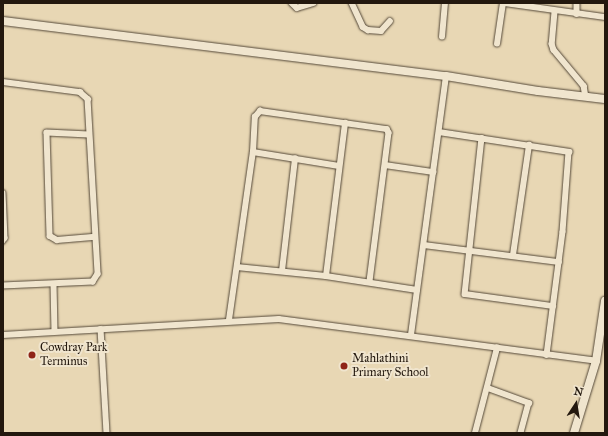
<!DOCTYPE html>
<style>
body{margin:0}
#map{position:relative;width:608px;height:436px;overflow:hidden;background:#e8d7b4;font-family:"IM FELL Great Primer",serif}
div>[style]{position:absolute}
.roads{filter:drop-shadow(0 0 1px #544838) drop-shadow(0 0 1px #544838)}
.street>*{height:5.5px;margin:-2.75px;padding:0 2.75px;transform-origin:2.75px;border-radius:2.75px;background:#f0e5ce}
.secondary>*{height:8px;margin:-4px;padding:0 4px;transform-origin:4px;border-radius:4px;background:#f0e5ce}
.dots>*{width:11px;height:11px;translate:-50% -50%;box-sizing:border-box;border:2px solid #f0e5ce;border-radius:50%}
span{translate:-50% -50%;white-space:nowrap;text-align:center;line-height:1.15;-webkit-text-stroke:4px #f0e5ce;paint-order:stroke}
.poi-label{font-size:12px;color:#23180e}
.left{translate:0 -50%;text-align:left}
.frame{position:absolute;inset:0;border:4px solid #23180e;pointer-events:none}
.north{position:absolute;left:556px;top:384px;width:40px;height:40px;-webkit-text-stroke:3px #f0e5ce;paint-order:stroke;rotate:12deg;font-size:11px;font-weight:700;line-height:16px;text-align:center;color:#23180e}
.north::after{content:'';display:block;margin:auto;width:14px;height:18px;background:#23180e;clip-path:polygon(50% 0,100% 100%,50% 72%,0 100%)}
</style>
<div id="map">
<div class="roads">
<div class="street">
<i style="left:292px;top:3px;width:7px;rotate:45deg"></i>
<i style="left:297px;top:8px;width:17px;rotate:-17deg"></i>
<i style="left:352px;top:3px;width:26px;rotate:65deg"></i>
<i style="left:363px;top:27px;width:6px;rotate:31deg"></i>
<i style="left:368px;top:30px;width:13px;rotate:4deg"></i>
<i style="left:381px;top:31px;width:13px;rotate:-48deg"></i>
<i style="left:505px;top:3px;width:101px;rotate:8deg"></i>
<i style="left:577px;top:3px;width:11px;rotate:90deg"></i>
<i style="left:555px;top:12px;width:32px;rotate:95deg"></i>
<i style="left:552px;top:44px;width:6px;rotate:72deg"></i>
<i style="left:554px;top:50px;width:47px;rotate:50.2deg"></i>
<i style="left:584px;top:86px;width:11px;rotate:80deg"></i>
<i style="left:442px;top:37px;width:34px;rotate:-85deg"></i>
<i style="left:497px;top:44px;width:41px;rotate:-81.7deg"></i>
<i style="left:3px;top:82px;width:78px;rotate:7.4deg"></i>
<i style="left:80px;top:92px;width:11px;rotate:41deg"></i>
<i style="left:88px;top:99px;width:175px;rotate:86.7deg"></i>
<i style="left:98px;top:274px;width:9px;rotate:122deg"></i>
<i style="left:93px;top:282px;width:90px;rotate:177.5deg"></i>
<i style="left:439px;top:132px;width:132px;rotate:8.7deg"></i>
<i style="left:569px;top:152px;width:80px;rotate:94.3deg"></i>
<i style="left:563px;top:232px;width:124px;rotate:97.4deg"></i>
<i style="left:89px;top:135px;width:42px;rotate:-177.3deg"></i>
<i style="left:47px;top:133px;width:103px;rotate:88.3deg"></i>
<i style="left:50px;top:236px;width:8px;rotate:30deg"></i>
<i style="left:57px;top:240px;width:38px;rotate:-5deg"></i>
<i style="left:482px;top:138px;width:157px;rotate:96.2deg"></i>
<i style="left:465px;top:294px;width:89px;rotate:7.8deg"></i>
<i style="left:253px;top:152px;width:87px;rotate:9.2deg"></i>
<i style="left:385px;top:165px;width:49px;rotate:8.3deg"></i>
<i style="left:3px;top:193px;width:45px;rotate:87.5deg"></i>
<i style="left:5px;top:238px;width:4px;rotate:124deg"></i>
<i style="left:424px;top:245px;width:136px;rotate:7.2deg"></i>
<i style="left:513px;top:255px;width:111px;rotate:-81.7deg"></i>
<i style="left:237px;top:267px;width:89px;rotate:5.8deg"></i>
<i style="left:326px;top:276px;width:92px;rotate:8.7deg"></i>
<i style="left:282px;top:271px;width:113px;rotate:-83.4deg"></i>
<i style="left:326px;top:276px;width:154px;rotate:-82.9deg"></i>
<i style="left:54px;top:284px;width:47px;rotate:88.8deg"></i>
<i style="left:229px;top:320px;width:170px;rotate:-81.9deg"></i>
<i style="left:253px;top:152px;width:35px;rotate:-87deg"></i>
<i style="left:255px;top:117px;width:8px;rotate:-50deg"></i>
<i style="left:260px;top:111px;width:128px;rotate:8.1deg"></i>
<i style="left:387px;top:129px;width:4px;rotate:63deg"></i>
<i style="left:389px;top:133px;width:150px;rotate:97.3deg"></i>
<i style="left:101px;top:329px;width:104px;rotate:86.7deg"></i>
<i style="left:3px;top:335px;width:276px;rotate:-3.3deg"></i>
<i style="left:279px;top:319px;width:320px;rotate:7.5deg"></i>
<i style="left:411px;top:335px;width:261px;rotate:-82.3deg"></i>
<i style="left:488px;top:388px;width:44px;rotate:20.1deg"></i>
<i style="left:529px;top:403px;width:31px;rotate:105deg"></i>
<i style="left:475px;top:433px;width:88px;rotate:-75.5deg"></i>
</div>
<div class="secondary">
<i style="left:3px;top:21px;width:446px;rotate:7.1deg"></i>
<i style="left:446px;top:76px;width:93px;rotate:9.3deg"></i>
<i style="left:538px;top:91px;width:67px;rotate:6.8deg"></i>
<i style="left:574px;top:433px;width:75px;rotate:-73deg"></i>
<i style="left:596px;top:361px;width:61px;rotate:-81.5deg"></i>
</div>
</div>
<div class="dots">
<i style="left:32px;top:355px;background:#8f2418"></i>
<i style="left:344px;top:366px;background:#8f2418"></i>
</div>
<div class="poi-label">
<span class="left" style="left:40px;top:355px">Cowdray Park<br>Terminus</span>
<span class="left" style="left:352px;top:366px">Mahlathini<br>Primary School</span>
</div>
<div class="frame"></div>
<div class="north">N</div>
</div>
